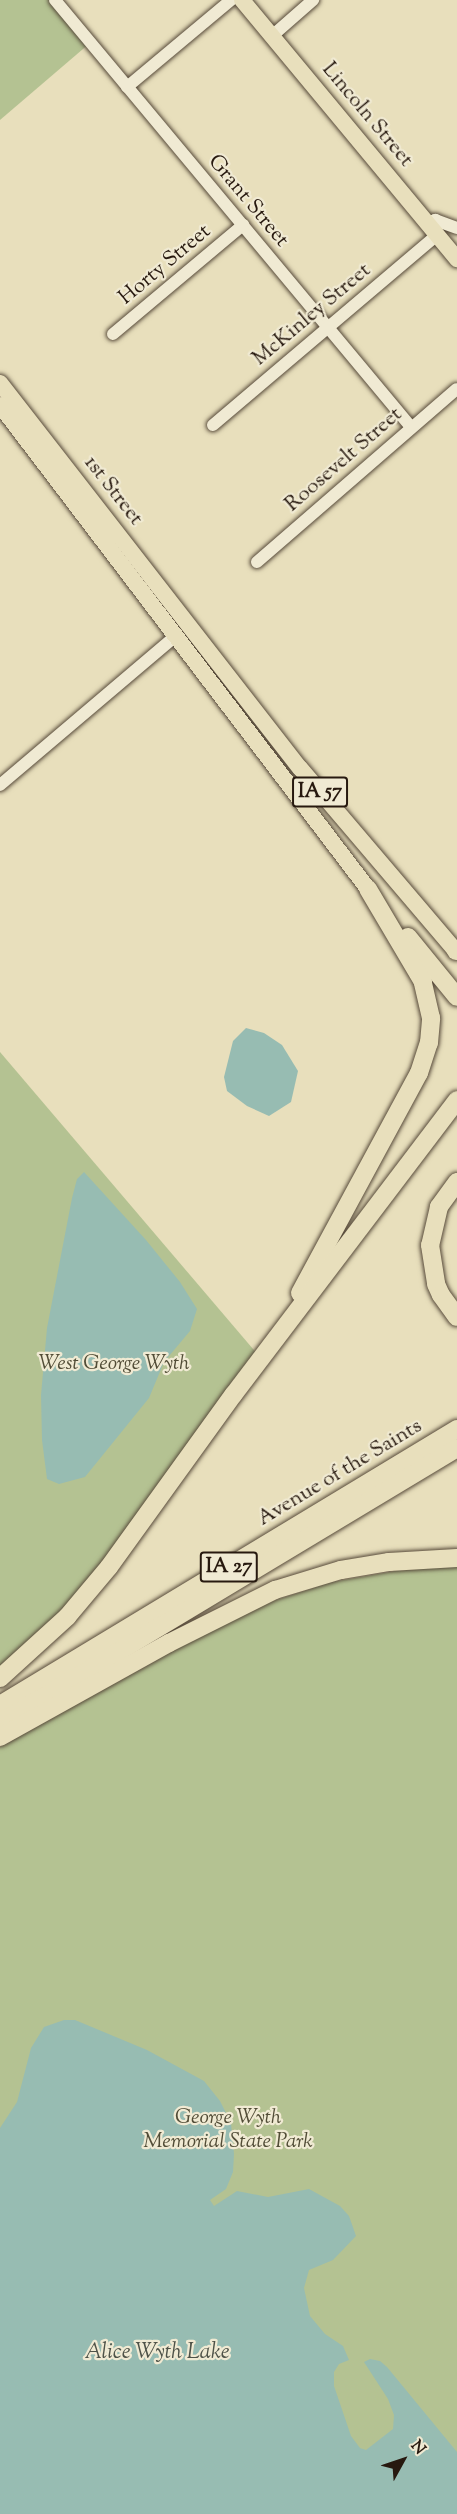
<!DOCTYPE html>
<style>
body{margin:0}
#map{position:relative;width:457px;height:2514px;overflow:hidden;background:#e8dfbc;font-family:"Sorts Mill Goudy",serif}
div>[style]{position:absolute}
.green>*{inset:0;background:#b4c292}
.water>*{inset:0;background:#97bcb2}
.roads{filter:drop-shadow(0 0 2px #574a3a) drop-shadow(0 0 2px #574a3a)}
.minor>*{height:12px;margin:-6px;padding:0 6px;transform-origin:6px;border-radius:6px;background:#f0ead3}
.major>*{height:16px;margin:-8px;padding:0 8px;transform-origin:8px;border-radius:8px;background:#e8dfbc}
.highway>*{height:18px;margin:-9px;padding:0 9px;transform-origin:9px;border-radius:9px;background:#e8dfbc}
span{translate:-50% -50%;white-space:nowrap;text-align:center;line-height:1.15;-webkit-text-stroke:4.5px #f0ead3;paint-order:stroke}
.shield-label span{padding:2px 4px;background:#f0ead3;border:2px solid;border-radius:4px;-webkit-text-stroke-width:0}
.shield-label{font-size:20px;color:#27190f;font-weight:700}
.street-label{font-size:21px;color:#27190f}
.park-label{font-size:21px;color:#514c36;font-style:italic}
.water-label{font-size:22px;color:#4e5248;font-style:italic}
.north{position:absolute;left:373px;top:2430px;width:60px;height:60px;-webkit-text-stroke:4px #f0ead3;paint-order:stroke;rotate:50deg;font-size:16px;font-weight:700;line-height:24px;text-align:center;color:#27190f}
.north::after{content:'';display:block;margin:auto;width:21px;height:27px;background:#27190f;clip-path:polygon(50% 0,100% 100%,50% 72%,0 100%)}
</style>
<div id="map">
<div class="green">
<i style="clip-path:polygon(0 0,54px 0,90px 43px,0 120px)"></i>
<i style="clip-path:polygon(0 1052px,259px 1356px,46px 1638px,0 1676px)"></i>
<i style="clip-path:polygon(457px 1566px,457px 2514px,0 2514px,0 1747px,213px 1629px,273px 1601px,332px 1582px,395px 1571px)"></i>
</div>
<div class="water">
<i style="clip-path:polygon(246px 1028px,264px 1033px,282px 1045px,298px 1071px,291px 1102px,269px 1116px,247px 1106px,227px 1091px,224px 1077px,233px 1041px)"></i>
<i style="clip-path:polygon(84px 1172px,146px 1240px,180px 1282px,197px 1309px,190px 1331px,164px 1362px,149px 1398px,85px 1477px,59px 1484px,47px 1479px,42px 1440px,41px 1395px,47px 1328px,72px 1198px,77px 1179px)"></i>
<i style="clip-path:polygon(64px 2020px,75px 2020px,147px 2050px,204px 2081px,220px 2101px,231px 2123px,234px 2154px,233px 2172px,226px 2189px,210px 2200px,214px 2206px,237px 2191px,268px 2197px,309px 2189px,340px 2206px,349px 2216px,356px 2236px,333px 2260px,309px 2270px,304px 2288px,310px 2316px,325px 2334px,343px 2346px,349px 2360px,339px 2364px,334px 2372px,334px 2386px,351px 2436px,360px 2448px,366px 2450px,393px 2429px,394px 2415px,388px 2399px,364px 2362px,370px 2359px,380px 2361px,387px 2367px,457px 2452px,457px 2514px,0 2514px,0 2128px,17px 2102px,31px 2048px,44px 2027px)"></i>
</div>
<div class="roads">
<div class="minor">
<i style="left:55px;top:0;width:556px;rotate:50.18deg"></i>
<i style="left:272px;top:36px;width:55px;rotate:-41.3deg"></i>
<i style="left:127px;top:87px;width:136px;rotate:-39.9deg"></i>
<i style="left:427px;top:223px;width:9px;rotate:-21deg"></i>
<i style="left:435px;top:220px;width:23px;rotate:20deg"></i>
<i style="left:113px;top:334px;width:170px;rotate:-40deg"></i>
<i style="left:213px;top:425px;width:294px;rotate:-40.3deg"></i>
<i style="left:257px;top:562px;width:264px;rotate:-40.9deg"></i>
<i style="left:0;top:785px;width:232px;rotate:-40.3deg"></i>
</div>
<div class="major">
<i style="left:242px;top:0;width:337px;rotate:50.3deg"></i>
<i style="left:0;top:383px;width:488px;rotate:52.1deg"></i>
<i style="left:300px;top:768px;width:240px;rotate:49.6deg"></i>
<i style="left:0;top:405px;width:608px;rotate:52.75deg"></i>
</div>
<div class="highway">
<i style="left:408px;top:937px;width:77px;rotate:50.8deg"></i>
<i style="left:456px;top:951px;width:1px"></i>
<i style="left:457px;top:1182px;width:31px;rotate:126deg"></i>
<i style="left:439px;top:1207px;width:39px;rotate:103deg"></i>
<i style="left:430px;top:1245px;width:39px;rotate:81deg"></i>
<i style="left:436px;top:1284px;width:12px;rotate:66deg"></i>
<i style="left:441px;top:1295px;width:27px;rotate:54deg"></i>
<i style="left:300px;top:1293px;width:250px;rotate:-61.6deg"></i>
<i style="left:419px;top:1073px;width:32px;rotate:-72deg"></i>
<i style="left:429px;top:1043px;width:25px;rotate:-85deg"></i>
<i style="left:431px;top:1018px;width:37px;rotate:-103deg"></i>
<i style="left:423px;top:982px;width:108px;rotate:-120.6deg"></i>
<i style="left:0;top:1678px;width:91px;rotate:-42.3deg"></i>
<i style="left:67px;top:1617px;width:65px;rotate:-50deg"></i>
<i style="left:109px;top:1567px;width:213px;rotate:-54.2deg"></i>
<i style="left:234px;top:1394px;width:369px;rotate:-52.8deg"></i>
<i style="left:0;top:1705px;width:534px;rotate:-31.13deg"></i>
<i style="left:0;top:1723px;width:533px;rotate:-31.04deg"></i>
<i style="left:0;top:1737px;width:193px;rotate:-29.1deg"></i>
<i style="left:169px;top:1643px;width:119px;rotate:-26.6deg"></i>
<i style="left:275px;top:1590px;width:69px;rotate:-16.9deg"></i>
<i style="left:341px;top:1570px;width:49px;rotate:-9.5deg"></i>
<i style="left:389px;top:1562px;width:68px;rotate:-3.4deg"></i>
</div>
</div>
<div class="shield-label">
<span style="left:320px;top:792px">IA 57</span>
<span style="left:229px;top:1567px">IA 27</span>
</div>
<div class="street-label">
<span style="left:367px;top:115px;rotate:50deg">Lincoln Street</span>
<span style="left:248px;top:201px;rotate:50deg">Grant Street</span>
<span style="left:165px;top:265px;rotate:-40deg">Horty Street</span>
<span style="left:312px;top:315px;rotate:-40deg">McKinley Street</span>
<span style="left:344px;top:460px;rotate:-41deg">Roosevelt Street</span>
<span style="left:113px;top:491px;rotate:52deg">1st Street</span>
<span style="left:340px;top:1473px;rotate:-31deg">Avenue of the Saints</span>
</div>
<div class="park-label">
<span style="left:114px;top:1364px">West George Wyth</span>
<span style="left:228px;top:2130px">George Wyth<br>Memorial State Park</span>
</div>
<div class="water-label">
<span style="left:157px;top:2354px">Alice Wyth Lake</span>
</div>
<div class="north">N</div>
</div>
